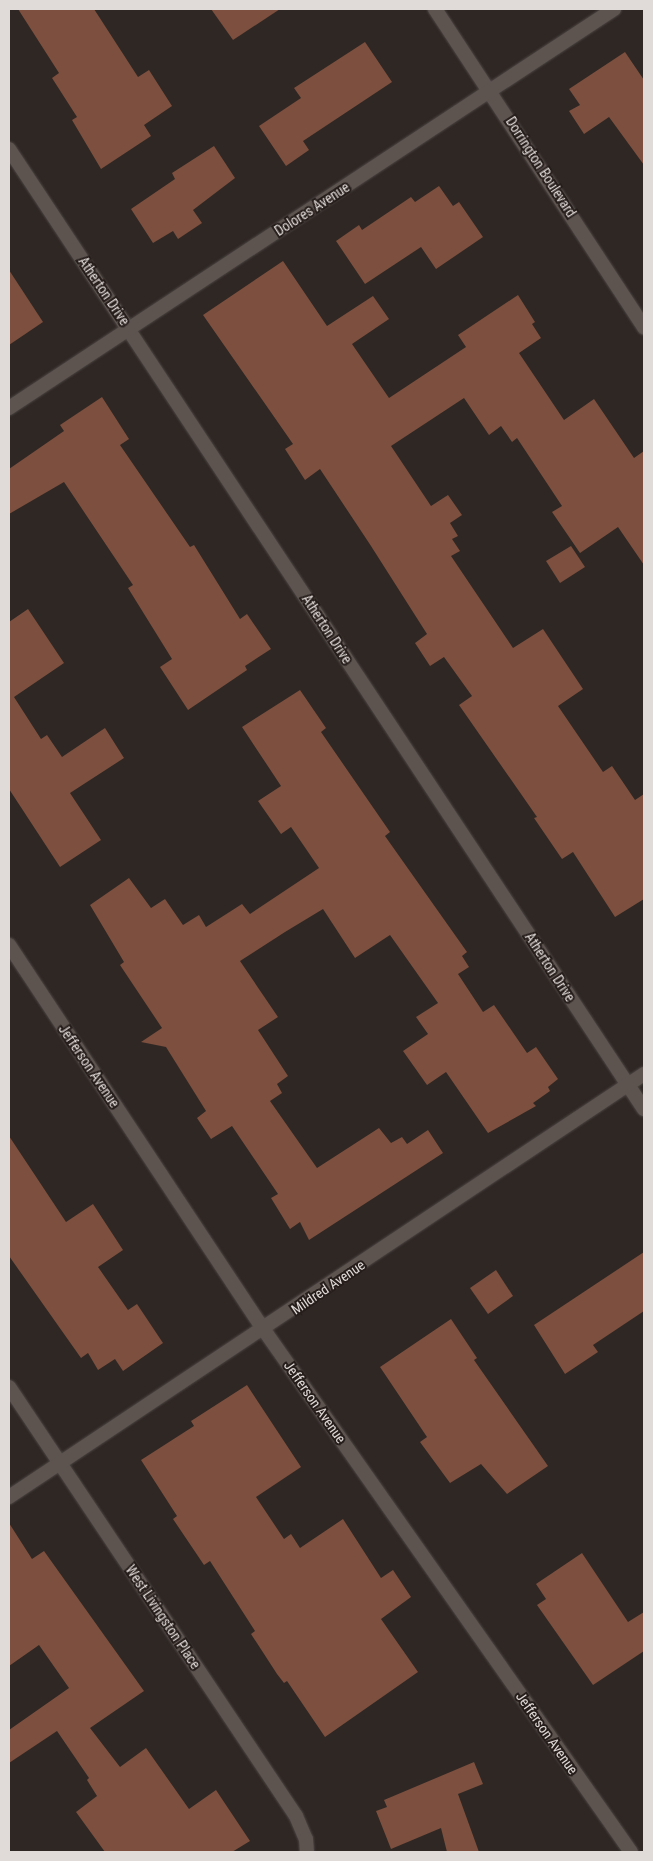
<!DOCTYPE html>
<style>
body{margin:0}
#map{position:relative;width:653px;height:1861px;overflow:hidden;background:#2f2724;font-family:"Roboto Condensed",sans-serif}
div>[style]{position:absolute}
.building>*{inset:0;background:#7c4f3e}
.roads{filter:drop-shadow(0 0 1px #4b4542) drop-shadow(0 0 1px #4b4542)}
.minor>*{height:14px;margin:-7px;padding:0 7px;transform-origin:7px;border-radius:7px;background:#5d5450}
span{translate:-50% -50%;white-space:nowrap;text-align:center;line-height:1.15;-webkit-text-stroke:4px #261e1b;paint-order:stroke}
.street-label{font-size:14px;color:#e0dad8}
.frame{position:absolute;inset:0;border:10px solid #e0dad8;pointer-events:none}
</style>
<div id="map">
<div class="building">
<i style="clip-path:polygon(18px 9px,94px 9px,138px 77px,149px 70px,172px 106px,144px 125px,151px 136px,101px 169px,72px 120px,77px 117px,52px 78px,59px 73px)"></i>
<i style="clip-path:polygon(211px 9px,280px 9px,233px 40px)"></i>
<i style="clip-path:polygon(365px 42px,392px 82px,303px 141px,309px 150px,286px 166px,259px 126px,301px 98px,294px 88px)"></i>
<i style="clip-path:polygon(625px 52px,644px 80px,644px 165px,609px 117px,584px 134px,569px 111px,580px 105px,569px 89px)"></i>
<i style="clip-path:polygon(214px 146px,235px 178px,193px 210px,202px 223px,178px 239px,173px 231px,153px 243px,131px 209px,175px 179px,172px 173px)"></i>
<i style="clip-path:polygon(439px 186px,453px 206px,459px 202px,483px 237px,436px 269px,421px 247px,365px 284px,336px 241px,359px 225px,362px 230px,411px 197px,415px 202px)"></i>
<i style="clip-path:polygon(283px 261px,327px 326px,373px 296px,389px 319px,352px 344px,389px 398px,466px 347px,458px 335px,518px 295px,535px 322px,532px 324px,541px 338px,519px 353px,564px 420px,594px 399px,634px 458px,644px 451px,644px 565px,618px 527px,580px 553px,552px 512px,562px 506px,517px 438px,512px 442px,501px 426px,489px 435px,464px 398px,391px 446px,431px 506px,448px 495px,462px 515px,450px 523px,458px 536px,452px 539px,460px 551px,451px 556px,513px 648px,543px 629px,583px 689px,558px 706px,603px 772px,612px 766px,635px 800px,644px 794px,644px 899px,615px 917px,573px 852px,562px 859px,534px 818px,537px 817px,459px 705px,472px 696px,444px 657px,430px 666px,415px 643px,427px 634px,371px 546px,320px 469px,305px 480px,285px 449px,293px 444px,203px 315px)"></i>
<i style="clip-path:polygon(9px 270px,43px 322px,9px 345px)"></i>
<i style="clip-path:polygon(102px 397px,129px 439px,120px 445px,190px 547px,194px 545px,240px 619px,247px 614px,271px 649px,245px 666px,247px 670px,188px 710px,160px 667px,172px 659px,128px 588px,133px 585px,64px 482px,9px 514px,9px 469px,64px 431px,60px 425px)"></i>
<i style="clip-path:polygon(571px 546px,585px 567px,560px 583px,546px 561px)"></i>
<i style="clip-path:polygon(28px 609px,64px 663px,14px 697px,41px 739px,47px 735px,62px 757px,105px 728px,124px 758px,70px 793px,101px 840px,60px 867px,9px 789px,9px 622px)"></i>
<i style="clip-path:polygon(300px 690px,326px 728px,321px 732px,390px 832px,385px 836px,467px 952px,462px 956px,469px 967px,458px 974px,483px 1012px,494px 1005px,527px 1053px,536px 1047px,558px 1079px,548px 1087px,550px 1091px,533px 1103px,536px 1106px,488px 1133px,446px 1072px,427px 1085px,403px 1051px,428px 1034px,416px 1017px,438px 1003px,390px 935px,355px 958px,323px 909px,285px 932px,240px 961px,278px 1017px,258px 1030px,288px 1076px,277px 1084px,282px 1093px,270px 1101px,317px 1168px,379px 1128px,391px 1143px,402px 1137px,407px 1144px,428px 1130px,443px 1153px,309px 1240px,300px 1222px,290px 1229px,271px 1198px,278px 1194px,232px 1126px,211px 1139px,197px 1118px,206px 1111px,166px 1047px,141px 1042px,162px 1028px,120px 965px,124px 962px,90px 905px,129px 878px,151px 908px,165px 899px,183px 925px,199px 915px,206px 927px,242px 904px,250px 914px,319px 868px,291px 827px,281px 834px,258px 801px,281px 786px,242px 727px)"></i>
<i style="clip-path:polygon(9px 1136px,66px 1222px,93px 1204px,123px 1250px,98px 1267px,128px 1310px,137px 1304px,163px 1343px,123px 1371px,115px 1359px,98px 1370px,88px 1353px,81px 1358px,9px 1256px)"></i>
<i style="clip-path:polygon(644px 1252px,644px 1311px,593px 1345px,598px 1352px,565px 1374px,534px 1325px)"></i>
<i style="clip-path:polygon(496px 1270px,513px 1296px,488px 1314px,470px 1288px)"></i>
<i style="clip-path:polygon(451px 1319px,477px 1358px,474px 1360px,548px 1466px,507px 1494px,481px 1464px,450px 1483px,420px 1442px,427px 1437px,380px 1367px)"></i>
<i style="clip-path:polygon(247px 1385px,301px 1467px,256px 1497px,284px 1539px,291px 1534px,300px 1548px,343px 1519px,381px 1578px,393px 1570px,411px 1597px,381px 1619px,418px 1672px,325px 1737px,287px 1681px,284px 1683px,277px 1674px,251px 1634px,255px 1631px,210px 1561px,204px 1565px,173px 1519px,177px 1516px,141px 1460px,194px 1426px,191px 1421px)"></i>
<i style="clip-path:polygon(9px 1523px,32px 1559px,44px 1551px,144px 1691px,90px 1728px,120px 1767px,146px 1748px,189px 1809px,216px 1790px,250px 1841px,232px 1852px,105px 1852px,76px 1812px,97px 1796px,87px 1780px,89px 1778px,57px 1731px,9px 1763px,9px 1730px,69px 1688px,39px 1645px,9px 1666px)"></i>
<i style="clip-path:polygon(582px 1553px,628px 1622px,644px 1612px,644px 1651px,593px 1685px,537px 1605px,546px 1599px,536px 1584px)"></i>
<i style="clip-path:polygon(474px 1762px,483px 1784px,458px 1794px,479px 1852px,447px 1852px,441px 1828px,391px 1849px,376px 1811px,387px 1807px,384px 1800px)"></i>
</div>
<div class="roads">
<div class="minor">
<i style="left:435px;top:9px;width:381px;rotate:56.7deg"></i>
<i style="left:9px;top:149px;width:1151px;rotate:56.52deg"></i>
<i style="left:9px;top:408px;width:725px;rotate:-33.41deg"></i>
<i style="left:9px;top:945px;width:462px;rotate:56.5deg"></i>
<i style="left:264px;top:1330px;width:638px;rotate:54.89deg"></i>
<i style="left:9px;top:1387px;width:516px;rotate:56.22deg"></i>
<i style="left:296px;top:1816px;width:25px;rotate:67deg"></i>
<i style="left:306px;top:1839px;width:13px;rotate:86deg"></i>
<i style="left:9px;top:1497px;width:763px;rotate:-33.67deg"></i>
</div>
</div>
<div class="street-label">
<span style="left:541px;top:167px;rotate:57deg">Dorrington Boulevard</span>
<span style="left:312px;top:209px;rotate:-33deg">Dolores Avenue</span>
<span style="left:104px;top:291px;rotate:56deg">Atherton Drive</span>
<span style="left:327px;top:629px;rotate:57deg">Atherton Drive</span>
<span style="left:550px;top:967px;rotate:57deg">Atherton Drive</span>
<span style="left:89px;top:1066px;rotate:56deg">Jefferson Avenue</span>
<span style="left:328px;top:1287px;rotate:-34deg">Mildred Avenue</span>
<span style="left:315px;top:1402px;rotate:55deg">Jefferson Avenue</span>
<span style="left:163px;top:1617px;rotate:56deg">West Livingston Place</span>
<span style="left:547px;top:1733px;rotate:55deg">Jefferson Avenue</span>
</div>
<div class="frame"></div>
</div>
